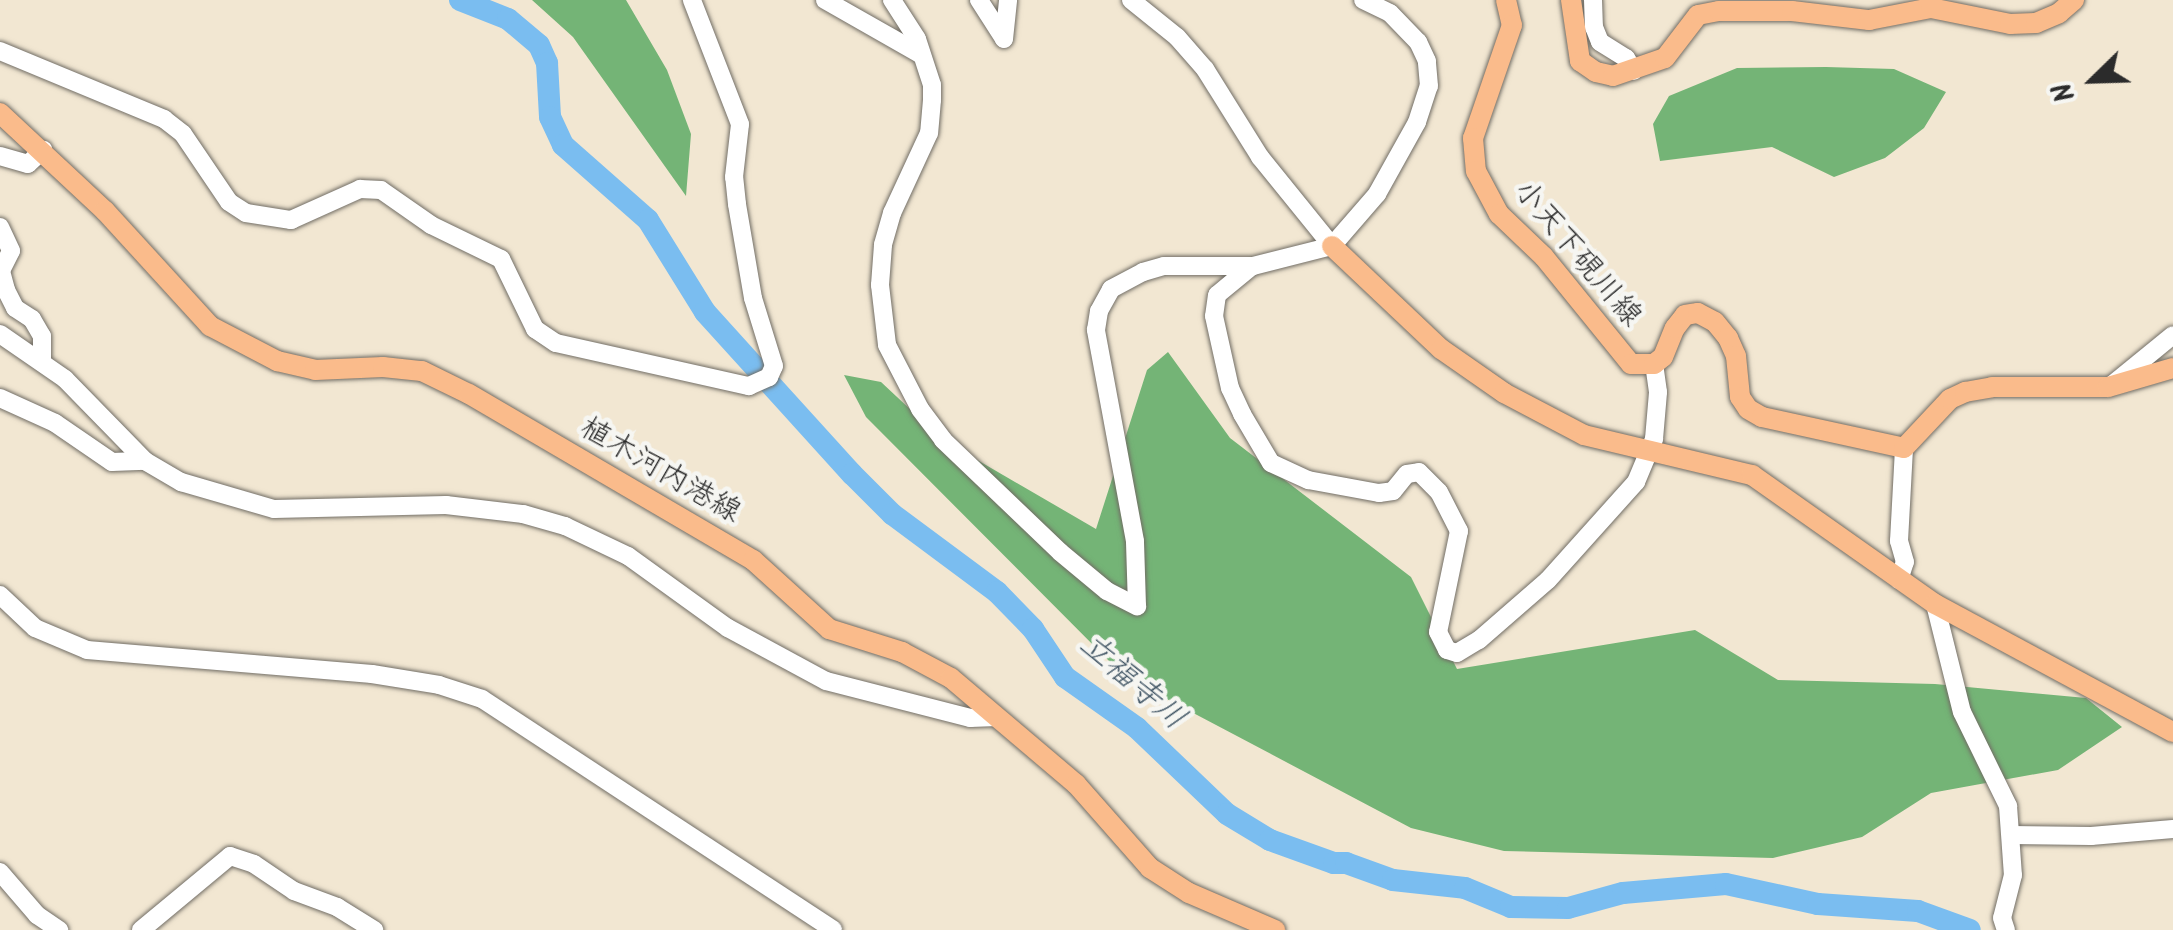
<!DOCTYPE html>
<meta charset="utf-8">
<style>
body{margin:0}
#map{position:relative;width:2173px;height:930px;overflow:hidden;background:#f2e7d2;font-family:Kalam,"Klee One",sans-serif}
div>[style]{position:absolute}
.forest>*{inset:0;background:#74b476}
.river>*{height:22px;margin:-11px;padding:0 11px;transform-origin:11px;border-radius:11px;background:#7abdf0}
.roads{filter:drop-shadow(0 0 2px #716d65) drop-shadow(0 0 2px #716d65)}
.minor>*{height:18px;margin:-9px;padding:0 9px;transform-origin:9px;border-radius:9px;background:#fff}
.major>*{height:20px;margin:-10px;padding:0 10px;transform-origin:10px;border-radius:10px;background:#fabb8b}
span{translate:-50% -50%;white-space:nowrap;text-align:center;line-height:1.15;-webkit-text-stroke:9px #f6f6f2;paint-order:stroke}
.street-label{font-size:30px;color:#2b2b2b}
.water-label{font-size:32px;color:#435766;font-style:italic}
.north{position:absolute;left:2043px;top:30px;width:100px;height:100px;-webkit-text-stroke:8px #f6f6f2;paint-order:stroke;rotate:247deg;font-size:28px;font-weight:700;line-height:40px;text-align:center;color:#2b2b2b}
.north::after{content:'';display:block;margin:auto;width:35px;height:45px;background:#2b2b2b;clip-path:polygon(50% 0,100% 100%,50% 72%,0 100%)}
</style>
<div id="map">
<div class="forest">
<i style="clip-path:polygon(532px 0,626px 0,667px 70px,691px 134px,686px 196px,573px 37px)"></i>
<i style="clip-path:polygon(1826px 67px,1894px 69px,1946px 92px,1924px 128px,1885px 158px,1834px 177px,1772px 147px,1660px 161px,1653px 124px,1669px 96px,1737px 68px)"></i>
<i style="clip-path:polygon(1168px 352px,1230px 438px,1411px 577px,1457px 669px,1695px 630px,1778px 680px,1935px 684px,2086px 698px,2122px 727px,2058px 770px,1931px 793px,1862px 837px,1773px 858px,1504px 851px,1411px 828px,1125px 677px,866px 417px,844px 375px,881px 382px,943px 440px,1096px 529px,1147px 370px)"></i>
</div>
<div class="river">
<i style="left:460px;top:0;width:52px;rotate:21.6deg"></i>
<i style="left:508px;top:19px;width:40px;rotate:40deg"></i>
<i style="left:539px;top:45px;width:20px;rotate:66deg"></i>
<i style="left:547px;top:63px;width:54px;rotate:86.8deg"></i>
<i style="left:550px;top:117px;width:31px;rotate:65deg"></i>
<i style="left:563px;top:145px;width:113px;rotate:41.4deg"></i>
<i style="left:648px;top:220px;width:108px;rotate:58.2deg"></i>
<i style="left:705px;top:312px;width:219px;rotate:47.8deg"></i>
<i style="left:852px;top:474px;width:57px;rotate:45deg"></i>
<i style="left:892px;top:514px;width:131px;rotate:36.6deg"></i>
<i style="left:997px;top:592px;width:52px;rotate:45.8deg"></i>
<i style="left:1033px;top:629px;width:58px;rotate:56.3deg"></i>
<i style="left:1065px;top:677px;width:88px;rotate:35.3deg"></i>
<i style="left:1137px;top:728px;width:124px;rotate:43.7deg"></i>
<i style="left:1227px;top:814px;width:50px;rotate:31.2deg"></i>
<i style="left:1270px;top:840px;width:68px;rotate:19.8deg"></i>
<i style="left:1334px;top:863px;width:12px"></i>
<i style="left:1346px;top:863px;width:50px;rotate:19.9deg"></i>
<i style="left:1393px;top:880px;width:72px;rotate:6.3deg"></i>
<i style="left:1465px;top:888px;width:50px;rotate:22.4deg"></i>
<i style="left:1511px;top:907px;width:57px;rotate:1deg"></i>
<i style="left:1568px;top:908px;width:57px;rotate:-15.3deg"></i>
<i style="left:1623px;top:893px;width:103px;rotate:-5deg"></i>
<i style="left:1726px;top:884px;width:94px;rotate:12.3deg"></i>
<i style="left:1818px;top:904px;width:100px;rotate:4deg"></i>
<i style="left:1918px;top:911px;width:55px;rotate:20.1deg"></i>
</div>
<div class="roads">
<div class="minor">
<i style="left:825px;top:0;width:109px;rotate:29.6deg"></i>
<i style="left:892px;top:0;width:46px;rotate:57.3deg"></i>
<i style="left:917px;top:39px;width:48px;rotate:71.9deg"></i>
<i style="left:932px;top:85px;width:15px;rotate:90deg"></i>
<i style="left:932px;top:100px;width:33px;rotate:95deg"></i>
<i style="left:929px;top:133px;width:88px;rotate:114.8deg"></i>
<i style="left:892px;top:213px;width:33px;rotate:106deg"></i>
<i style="left:883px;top:245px;width:40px;rotate:94.3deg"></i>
<i style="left:880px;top:285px;width:60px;rotate:83.3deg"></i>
<i style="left:887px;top:345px;width:72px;rotate:62.7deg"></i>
<i style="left:920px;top:409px;width:39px;rotate:53deg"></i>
<i style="left:943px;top:440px;width:162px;rotate:43.7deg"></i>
<i style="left:1060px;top:552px;width:61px;rotate:39.7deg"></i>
<i style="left:1107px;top:591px;width:34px;rotate:27deg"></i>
<i style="left:1137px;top:606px;width:65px;rotate:-91.8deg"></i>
<i style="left:1135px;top:541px;width:215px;rotate:-100.5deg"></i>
<i style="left:1096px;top:330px;width:19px;rotate:-81deg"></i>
<i style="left:1099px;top:311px;width:25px;rotate:-61deg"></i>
<i style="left:1111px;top:289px;width:36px;rotate:-28deg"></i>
<i style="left:1143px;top:272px;width:22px;rotate:-16deg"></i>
<i style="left:1164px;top:266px;width:89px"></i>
<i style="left:1253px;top:266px;width:81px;rotate:-14.2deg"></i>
<i style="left:1332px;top:246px;width:69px;rotate:-49.1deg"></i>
<i style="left:1377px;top:194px;width:82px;rotate:-60.9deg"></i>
<i style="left:1417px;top:122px;width:38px;rotate:-72deg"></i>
<i style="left:1429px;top:86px;width:25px;rotate:-95deg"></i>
<i style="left:1427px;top:61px;width:21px;rotate:-115deg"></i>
<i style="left:1418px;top:42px;width:40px;rotate:-134deg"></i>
<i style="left:1390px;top:13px;width:30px;rotate:-154deg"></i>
<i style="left:979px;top:0;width:46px;rotate:57.3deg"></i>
<i style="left:1004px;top:39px;width:39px;rotate:-84deg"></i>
<i style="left:1131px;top:0;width:59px;rotate:38.8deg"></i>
<i style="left:1177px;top:37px;width:43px;rotate:48.8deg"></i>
<i style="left:1205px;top:69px;width:104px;rotate:58deg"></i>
<i style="left:1260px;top:157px;width:114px;rotate:51deg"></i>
<i style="left:1593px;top:0;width:27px;rotate:88deg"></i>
<i style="left:1594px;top:27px;width:16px;rotate:68deg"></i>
<i style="left:1600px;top:42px;width:31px;rotate:32deg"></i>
<i style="left:1626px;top:58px;width:15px;rotate:58deg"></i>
<i style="left:0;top:51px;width:178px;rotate:22.5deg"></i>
<i style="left:164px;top:119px;width:24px;rotate:38deg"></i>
<i style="left:183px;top:134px;width:82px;rotate:55.9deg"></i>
<i style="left:229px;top:202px;width:20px;rotate:33deg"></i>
<i style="left:246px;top:213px;width:46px;rotate:8.8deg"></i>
<i style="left:291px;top:220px;width:76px;rotate:-24.2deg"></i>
<i style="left:360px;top:189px;width:21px;rotate:3deg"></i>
<i style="left:381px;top:190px;width:61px;rotate:35deg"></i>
<i style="left:431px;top:225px;width:78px;rotate:25.9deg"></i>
<i style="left:501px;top:259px;width:78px;rotate:64.1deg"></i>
<i style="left:535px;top:329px;width:25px;rotate:34deg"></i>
<i style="left:556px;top:343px;width:198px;rotate:12.6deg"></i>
<i style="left:749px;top:386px;width:22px;rotate:-24deg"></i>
<i style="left:769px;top:377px;width:12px;rotate:-66deg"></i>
<i style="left:774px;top:366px;width:71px;rotate:-107.2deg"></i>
<i style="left:753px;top:298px;width:95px;rotate:-99.7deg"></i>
<i style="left:737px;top:204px;width:27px;rotate:-96deg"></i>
<i style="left:734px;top:177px;width:53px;rotate:-83.5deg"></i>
<i style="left:740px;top:124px;width:133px;rotate:-111.2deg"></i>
<i style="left:0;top:156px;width:29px;rotate:16deg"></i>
<i style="left:28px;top:164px;width:21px;rotate:-43deg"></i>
<i style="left:0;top:227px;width:26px;rotate:65deg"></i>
<i style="left:11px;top:251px;width:22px;rotate:117deg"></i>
<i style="left:1px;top:271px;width:20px;rotate:75deg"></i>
<i style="left:6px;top:290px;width:20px;rotate:63deg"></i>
<i style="left:15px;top:308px;width:20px;rotate:33deg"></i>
<i style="left:32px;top:319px;width:20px;rotate:60deg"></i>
<i style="left:42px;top:336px;width:24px;rotate:90deg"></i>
<i style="left:1252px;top:266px;width:45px;rotate:140.4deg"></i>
<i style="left:1217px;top:295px;width:21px;rotate:98deg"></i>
<i style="left:1214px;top:316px;width:74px;rotate:77.5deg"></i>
<i style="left:1230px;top:388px;width:29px;rotate:65deg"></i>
<i style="left:1242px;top:414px;width:57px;rotate:59.4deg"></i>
<i style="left:1271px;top:463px;width:41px;rotate:24.7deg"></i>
<i style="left:1308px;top:480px;width:72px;rotate:10.4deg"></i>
<i style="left:1379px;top:493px;width:14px;rotate:-8deg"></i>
<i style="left:1393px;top:491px;width:22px;rotate:-51deg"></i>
<i style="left:1407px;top:474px;width:12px;rotate:-9deg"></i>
<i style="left:1419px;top:472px;width:28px;rotate:45deg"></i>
<i style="left:1439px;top:492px;width:44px;rotate:62.9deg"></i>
<i style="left:1459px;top:531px;width:103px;rotate:101.7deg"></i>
<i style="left:1438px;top:632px;width:20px;rotate:63deg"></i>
<i style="left:1447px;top:650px;width:10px;rotate:17deg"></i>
<i style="left:1457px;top:653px;width:26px;rotate:-31deg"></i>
<i style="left:1479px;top:640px;width:91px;rotate:-41deg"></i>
<i style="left:1548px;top:580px;width:132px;rotate:-48.1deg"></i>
<i style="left:1636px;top:482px;width:47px;rotate:-67.3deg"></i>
<i style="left:1654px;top:439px;width:47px;rotate:-85.1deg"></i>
<i style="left:1658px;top:392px;width:28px;rotate:-98deg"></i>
<i style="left:0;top:334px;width:79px;rotate:34.7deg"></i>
<i style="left:65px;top:379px;width:115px;rotate:45.7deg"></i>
<i style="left:145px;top:461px;width:42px;rotate:30.3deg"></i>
<i style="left:181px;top:482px;width:97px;rotate:16.2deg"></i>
<i style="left:274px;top:509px;width:172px;rotate:-1.3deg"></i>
<i style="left:446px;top:505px;width:78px;rotate:6.7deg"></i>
<i style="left:523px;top:514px;width:44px;rotate:15.9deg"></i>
<i style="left:565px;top:526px;width:70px;rotate:25.5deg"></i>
<i style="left:628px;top:556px;width:123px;rotate:35.8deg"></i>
<i style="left:728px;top:628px;width:111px;rotate:28.4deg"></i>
<i style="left:826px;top:681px;width:149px;rotate:14.4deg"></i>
<i style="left:970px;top:718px;width:27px;rotate:-2deg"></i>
<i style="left:2113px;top:384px;width:77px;rotate:-39.2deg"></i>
<i style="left:0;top:398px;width:60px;rotate:24.4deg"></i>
<i style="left:55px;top:423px;width:69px;rotate:34.4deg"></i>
<i style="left:112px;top:462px;width:33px;rotate:-2deg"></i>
<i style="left:1899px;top:580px;width:19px;rotate:-72deg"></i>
<i style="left:1905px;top:562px;width:22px;rotate:-106deg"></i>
<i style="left:1899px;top:541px;width:93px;rotate:-86.9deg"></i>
<i style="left:0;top:595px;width:48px;rotate:43.3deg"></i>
<i style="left:35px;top:628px;width:56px;rotate:22.9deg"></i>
<i style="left:87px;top:650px;width:286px;rotate:4.8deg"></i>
<i style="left:372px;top:674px;width:68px;rotate:9.3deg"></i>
<i style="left:439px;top:685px;width:45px;rotate:18deg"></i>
<i style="left:482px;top:699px;width:420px;rotate:33.3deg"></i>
<i style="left:1935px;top:604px;width:111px;rotate:76deg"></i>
<i style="left:1962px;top:712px;width:105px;rotate:63.9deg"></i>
<i style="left:2008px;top:806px;width:69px;rotate:85.9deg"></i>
<i style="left:2013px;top:875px;width:44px;rotate:104.3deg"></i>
<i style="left:2002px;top:918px;width:13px;rotate:72deg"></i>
<i style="left:2011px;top:835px;width:80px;rotate:0.7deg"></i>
<i style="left:2091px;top:836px;width:82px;rotate:-4.9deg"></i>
<i style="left:0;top:872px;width:57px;rotate:49.3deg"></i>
<i style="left:37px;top:915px;width:27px;rotate:34deg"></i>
<i style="left:141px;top:930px;width:116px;rotate:-39.7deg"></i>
<i style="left:230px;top:856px;width:25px;rotate:18deg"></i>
<i style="left:254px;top:864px;width:48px;rotate:34deg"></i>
<i style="left:294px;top:891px;width:46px;rotate:20.4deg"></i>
<i style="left:337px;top:907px;width:44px;rotate:31.9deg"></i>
</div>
<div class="major">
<i style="left:1506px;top:0;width:26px;rotate:77deg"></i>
<i style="left:1512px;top:25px;width:120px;rotate:109deg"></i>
<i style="left:1473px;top:138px;width:33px;rotate:85deg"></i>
<i style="left:1476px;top:171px;width:49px;rotate:61.9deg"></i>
<i style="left:1499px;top:214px;width:62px;rotate:43.7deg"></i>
<i style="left:1544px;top:257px;width:138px;rotate:50.9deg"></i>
<i style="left:1631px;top:364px;width:23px"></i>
<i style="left:1654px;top:364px;width:11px;rotate:-38deg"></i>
<i style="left:1663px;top:357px;width:31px;rotate:-68deg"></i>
<i style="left:1675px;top:328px;width:16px;rotate:-52deg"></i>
<i style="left:1685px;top:315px;width:13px;rotate:-9deg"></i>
<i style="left:1698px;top:313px;width:19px;rotate:28deg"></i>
<i style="left:1715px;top:322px;width:21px;rotate:51deg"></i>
<i style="left:1728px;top:338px;width:20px;rotate:66deg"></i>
<i style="left:1736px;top:356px;width:41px;rotate:84.4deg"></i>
<i style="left:1740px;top:397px;width:14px;rotate:56deg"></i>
<i style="left:1748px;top:409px;width:16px;rotate:30deg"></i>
<i style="left:1762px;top:417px;width:145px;rotate:12.3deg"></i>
<i style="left:1904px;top:448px;width:67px;rotate:-46.8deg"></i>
<i style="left:1950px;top:399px;width:17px;rotate:-25deg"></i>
<i style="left:1965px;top:392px;width:27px;rotate:-10deg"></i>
<i style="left:1992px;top:387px;width:116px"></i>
<i style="left:2108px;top:387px;width:68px;rotate:-16.3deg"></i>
<i style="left:1571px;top:0;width:62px;rotate:81.6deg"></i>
<i style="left:1580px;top:61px;width:19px;rotate:35deg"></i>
<i style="left:1596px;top:72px;width:17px;rotate:13deg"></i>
<i style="left:1613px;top:76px;width:55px;rotate:-19.1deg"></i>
<i style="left:1665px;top:58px;width:54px;rotate:-52.5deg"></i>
<i style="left:1698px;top:15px;width:21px;rotate:-11deg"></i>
<i style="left:1719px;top:11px;width:73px"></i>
<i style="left:1792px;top:11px;width:78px;rotate:6.7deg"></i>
<i style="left:1869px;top:20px;width:63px;rotate:-11deg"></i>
<i style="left:1931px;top:8px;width:81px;rotate:11.4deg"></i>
<i style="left:2010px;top:24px;width:26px;rotate:-2deg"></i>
<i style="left:2036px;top:23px;width:25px;rotate:-23deg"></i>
<i style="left:2059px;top:13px;width:20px;rotate:-41deg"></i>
<i style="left:0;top:113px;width:144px;rotate:43deg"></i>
<i style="left:105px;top:211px;width:156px;rotate:47.6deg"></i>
<i style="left:210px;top:326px;width:76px;rotate:27.6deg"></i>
<i style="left:277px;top:361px;width:39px;rotate:13deg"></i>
<i style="left:315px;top:370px;width:68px;rotate:-2.5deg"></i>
<i style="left:383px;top:367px;width:39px;rotate:6deg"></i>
<i style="left:422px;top:371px;width:52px;rotate:26.1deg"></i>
<i style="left:469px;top:394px;width:329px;rotate:30.3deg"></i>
<i style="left:753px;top:560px;width:103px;rotate:42.2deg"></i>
<i style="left:829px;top:629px;width:77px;rotate:17.5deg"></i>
<i style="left:902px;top:652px;width:55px;rotate:28deg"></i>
<i style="left:951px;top:678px;width:164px;rotate:40.3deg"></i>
<i style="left:1076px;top:784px;width:112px;rotate:48.6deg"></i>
<i style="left:1150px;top:868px;width:46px;rotate:32.7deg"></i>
<i style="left:1189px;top:893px;width:94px;rotate:23.3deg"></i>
<i style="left:1332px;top:246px;width:150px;rotate:43.4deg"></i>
<i style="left:1441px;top:349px;width:77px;rotate:34.9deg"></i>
<i style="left:1504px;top:393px;width:90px;rotate:27.7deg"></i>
<i style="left:1584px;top:435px;width:173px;rotate:13.4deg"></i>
<i style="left:1752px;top:475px;width:224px;rotate:35.2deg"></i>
<i style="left:1935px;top:604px;width:270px;rotate:28.3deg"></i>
</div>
</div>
<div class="street-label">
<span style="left:1577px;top:254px;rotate:50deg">小天下硯川線</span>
<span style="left:660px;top:471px;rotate:30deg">植木河内港線</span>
</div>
<div class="water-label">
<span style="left:1132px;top:683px;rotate:41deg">立福寺川</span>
</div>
<div class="north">N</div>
</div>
